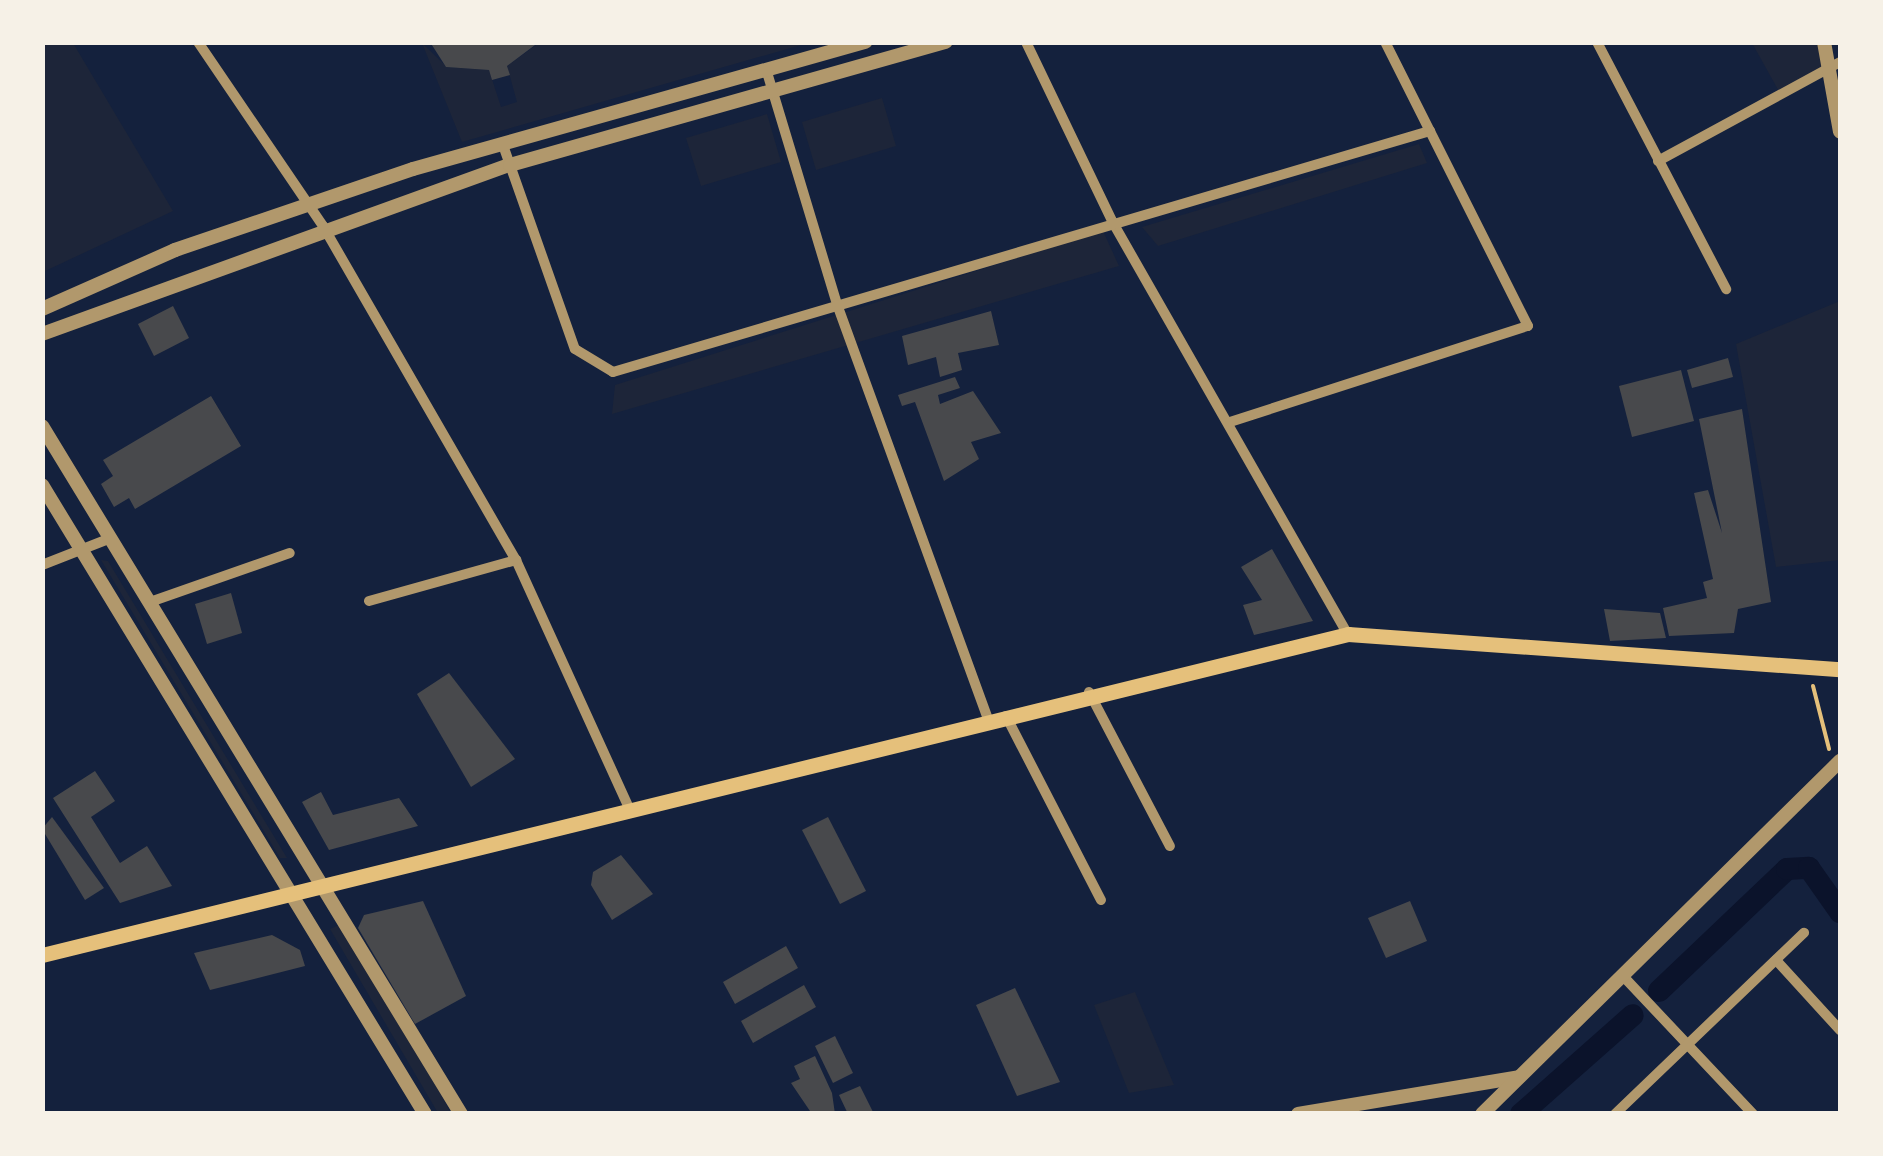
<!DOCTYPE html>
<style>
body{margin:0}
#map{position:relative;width:1883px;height:1156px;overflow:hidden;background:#14213d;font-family:"Archivo Narrow",sans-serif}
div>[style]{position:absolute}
.green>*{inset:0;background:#1d2539}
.canal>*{height:22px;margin:-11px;padding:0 11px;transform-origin:11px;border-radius:11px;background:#0b132b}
.building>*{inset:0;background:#48494c}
.path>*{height:4px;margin:-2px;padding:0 2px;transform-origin:2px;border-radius:2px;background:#e5c07b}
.minor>*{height:10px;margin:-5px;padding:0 5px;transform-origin:5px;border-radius:5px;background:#b1986c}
.tertiary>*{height:14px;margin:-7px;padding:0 7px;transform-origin:7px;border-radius:7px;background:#b1986c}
.secondary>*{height:15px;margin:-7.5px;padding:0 7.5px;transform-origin:7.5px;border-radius:7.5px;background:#e5c07b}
span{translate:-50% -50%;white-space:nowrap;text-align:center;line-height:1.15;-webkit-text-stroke:9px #f6f1e7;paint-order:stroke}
.frame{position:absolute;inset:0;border:45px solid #f6f1e7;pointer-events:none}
</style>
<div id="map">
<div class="green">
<i style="clip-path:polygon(42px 43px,73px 43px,173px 211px,43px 272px)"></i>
<i style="clip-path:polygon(422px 43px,447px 67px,489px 70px,501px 107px,517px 102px,507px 66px,539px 43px,808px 43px,462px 142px)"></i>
<i style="clip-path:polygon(1752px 43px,1824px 43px,1828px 67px,1781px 95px)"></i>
<i style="clip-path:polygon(882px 98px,896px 146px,816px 170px,802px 122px)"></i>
<i style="clip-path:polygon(767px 114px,781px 162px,701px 186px,686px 138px)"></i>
<i style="clip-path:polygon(1419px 144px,1427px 163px,1158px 246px,1142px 227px)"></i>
<i style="clip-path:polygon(1103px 231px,1119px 266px,612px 414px,615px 385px)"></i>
<i style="clip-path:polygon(1840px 301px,1840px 560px,1776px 567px,1736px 344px)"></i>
<i style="clip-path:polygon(101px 560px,108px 561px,287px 858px,280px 858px)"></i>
<i style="clip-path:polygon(339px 925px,432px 1079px,451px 1113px,438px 1113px,330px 929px)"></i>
<i style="clip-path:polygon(1135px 992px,1174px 1085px,1129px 1093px,1094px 1005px)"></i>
</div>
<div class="canal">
<i style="left:1659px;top:991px;width:177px;rotate:-43.6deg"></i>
<i style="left:1787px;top:869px;width:22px;rotate:-3deg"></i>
<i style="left:1809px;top:868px;width:54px;rotate:54.8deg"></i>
<i style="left:1521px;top:1114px;width:149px;rotate:-41.5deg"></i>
</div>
<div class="building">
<i style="clip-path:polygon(430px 42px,539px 42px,507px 66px,510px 75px,492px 80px,489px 70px,446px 67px)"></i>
<i style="clip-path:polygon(173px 306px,189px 338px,154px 356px,138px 324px)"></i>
<i style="clip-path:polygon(991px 311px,999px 345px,958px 353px,962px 370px,940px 377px,936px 357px,908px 365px,902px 336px)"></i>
<i style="clip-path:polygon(1728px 358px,1733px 377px,1692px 388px,1687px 370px)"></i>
<i style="clip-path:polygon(1681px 370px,1694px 421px,1632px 437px,1619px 386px)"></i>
<i style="clip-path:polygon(955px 377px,960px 388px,938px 395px,940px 404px,973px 391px,1001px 433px,971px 442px,979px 459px,944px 481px,915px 402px,902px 406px,898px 395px)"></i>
<i style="clip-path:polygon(211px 396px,241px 446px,135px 509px,129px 498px,114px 507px,101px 484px,113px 476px,103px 460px)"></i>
<i style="clip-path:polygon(1742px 409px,1771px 602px,1738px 609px,1734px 633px,1669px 636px,1663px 608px,1707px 598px,1703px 582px,1713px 579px,1694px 493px,1708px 490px,1722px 533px,1699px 419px)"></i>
<i style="clip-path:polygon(1272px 549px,1313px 621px,1254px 635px,1243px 605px,1262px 600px,1241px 567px)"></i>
<i style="clip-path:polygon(231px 593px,242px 633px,207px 644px,195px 604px)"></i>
<i style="clip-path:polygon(1604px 609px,1660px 613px,1666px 638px,1610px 641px)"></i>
<i style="clip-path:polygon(449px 673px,515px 759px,471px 787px,417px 694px)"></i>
<i style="clip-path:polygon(95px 771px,115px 801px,91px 817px,120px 863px,147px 846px,172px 886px,120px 903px,53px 798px)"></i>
<i style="clip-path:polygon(321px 792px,333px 815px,399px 798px,418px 826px,329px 850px,302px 802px)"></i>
<i style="clip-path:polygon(52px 817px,104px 888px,85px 900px,42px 829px)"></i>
<i style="clip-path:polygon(828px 817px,866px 891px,840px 904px,802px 830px)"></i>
<i style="clip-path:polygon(621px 855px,653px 894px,612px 920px,591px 885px,593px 872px)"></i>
<i style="clip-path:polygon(423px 901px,466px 996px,415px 1024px,358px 928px,364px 915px)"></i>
<i style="clip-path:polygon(1410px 901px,1427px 941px,1386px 958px,1368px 918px)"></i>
<i style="clip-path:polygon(272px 935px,300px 950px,305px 966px,210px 990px,194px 953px)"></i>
<i style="clip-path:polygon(786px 946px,798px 968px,735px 1004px,723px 982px)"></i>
<i style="clip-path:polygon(804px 985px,816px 1007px,753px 1043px,741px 1021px)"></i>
<i style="clip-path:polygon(1015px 988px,1060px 1082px,1017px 1096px,976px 1005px)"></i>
<i style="clip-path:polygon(835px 1036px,853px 1073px,833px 1083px,815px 1046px)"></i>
<i style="clip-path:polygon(815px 1056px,832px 1093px,835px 1114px,812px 1114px,791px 1083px,800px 1079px,794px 1066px)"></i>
<i style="clip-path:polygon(860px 1086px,874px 1114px,848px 1114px,839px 1095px)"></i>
</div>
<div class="path">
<i style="left:1813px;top:686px;width:65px;rotate:75.7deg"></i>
</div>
<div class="minor">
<i style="left:198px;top:42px;width:222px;rotate:55.8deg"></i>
<i style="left:323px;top:226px;width:386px;rotate:60deg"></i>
<i style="left:516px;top:560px;width:275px;rotate:65.5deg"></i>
<i style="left:1026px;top:42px;width:199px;rotate:64.3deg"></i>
<i style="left:1112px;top:221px;width:476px;rotate:60.3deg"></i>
<i style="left:1597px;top:42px;width:279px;rotate:62.4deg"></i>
<i style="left:766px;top:69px;width:249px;rotate:73.2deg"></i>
<i style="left:838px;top:307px;width:439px;rotate:70deg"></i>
<i style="left:503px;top:145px;width:216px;rotate:70.6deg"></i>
<i style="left:575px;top:349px;width:44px;rotate:31.2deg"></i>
<i style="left:613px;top:372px;width:852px;rotate:-16.44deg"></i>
<i style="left:1658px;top:161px;width:207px;rotate:-28.5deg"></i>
<i style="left:1230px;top:422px;width:313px;rotate:-17.9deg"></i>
<i style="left:1528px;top:326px;width:318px;rotate:-116.7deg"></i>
<i style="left:42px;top:565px;width:74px;rotate:-21.4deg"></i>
<i style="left:369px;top:601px;width:153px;rotate:-15.6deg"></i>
<i style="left:150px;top:602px;width:148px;rotate:-19.3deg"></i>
<i style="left:1089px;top:692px;width:174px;rotate:62.3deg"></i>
<i style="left:1006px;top:716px;width:207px;rotate:62.7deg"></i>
<i style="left:1776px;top:960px;width:95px;rotate:47.6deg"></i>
<i style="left:1622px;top:975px;width:191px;rotate:46.7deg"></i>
<i style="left:1615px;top:1114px;width:262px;rotate:-43.8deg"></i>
</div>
<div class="tertiary">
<i style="left:1824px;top:42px;width:91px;rotate:79.9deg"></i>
<i style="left:42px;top:309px;width:145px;rotate:-23.9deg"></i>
<i style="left:175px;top:250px;width:251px;rotate:-18.8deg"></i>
<i style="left:413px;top:169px;width:470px;rotate:-15.7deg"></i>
<i style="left:42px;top:334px;width:498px;rotate:-19.9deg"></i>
<i style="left:510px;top:165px;width:453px;rotate:-15.8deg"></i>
<i style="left:42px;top:426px;width:806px;rotate:58.66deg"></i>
<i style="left:42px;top:485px;width:736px;rotate:58.66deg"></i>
<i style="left:1298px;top:1114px;width:224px;rotate:-9.5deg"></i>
<i style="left:1482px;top:1114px;width:503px;rotate:-44.6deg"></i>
</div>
<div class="secondary">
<i style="left:42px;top:955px;width:1345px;rotate:-13.81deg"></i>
<i style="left:1348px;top:634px;width:493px;rotate:4.1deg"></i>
</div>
<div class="frame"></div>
</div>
